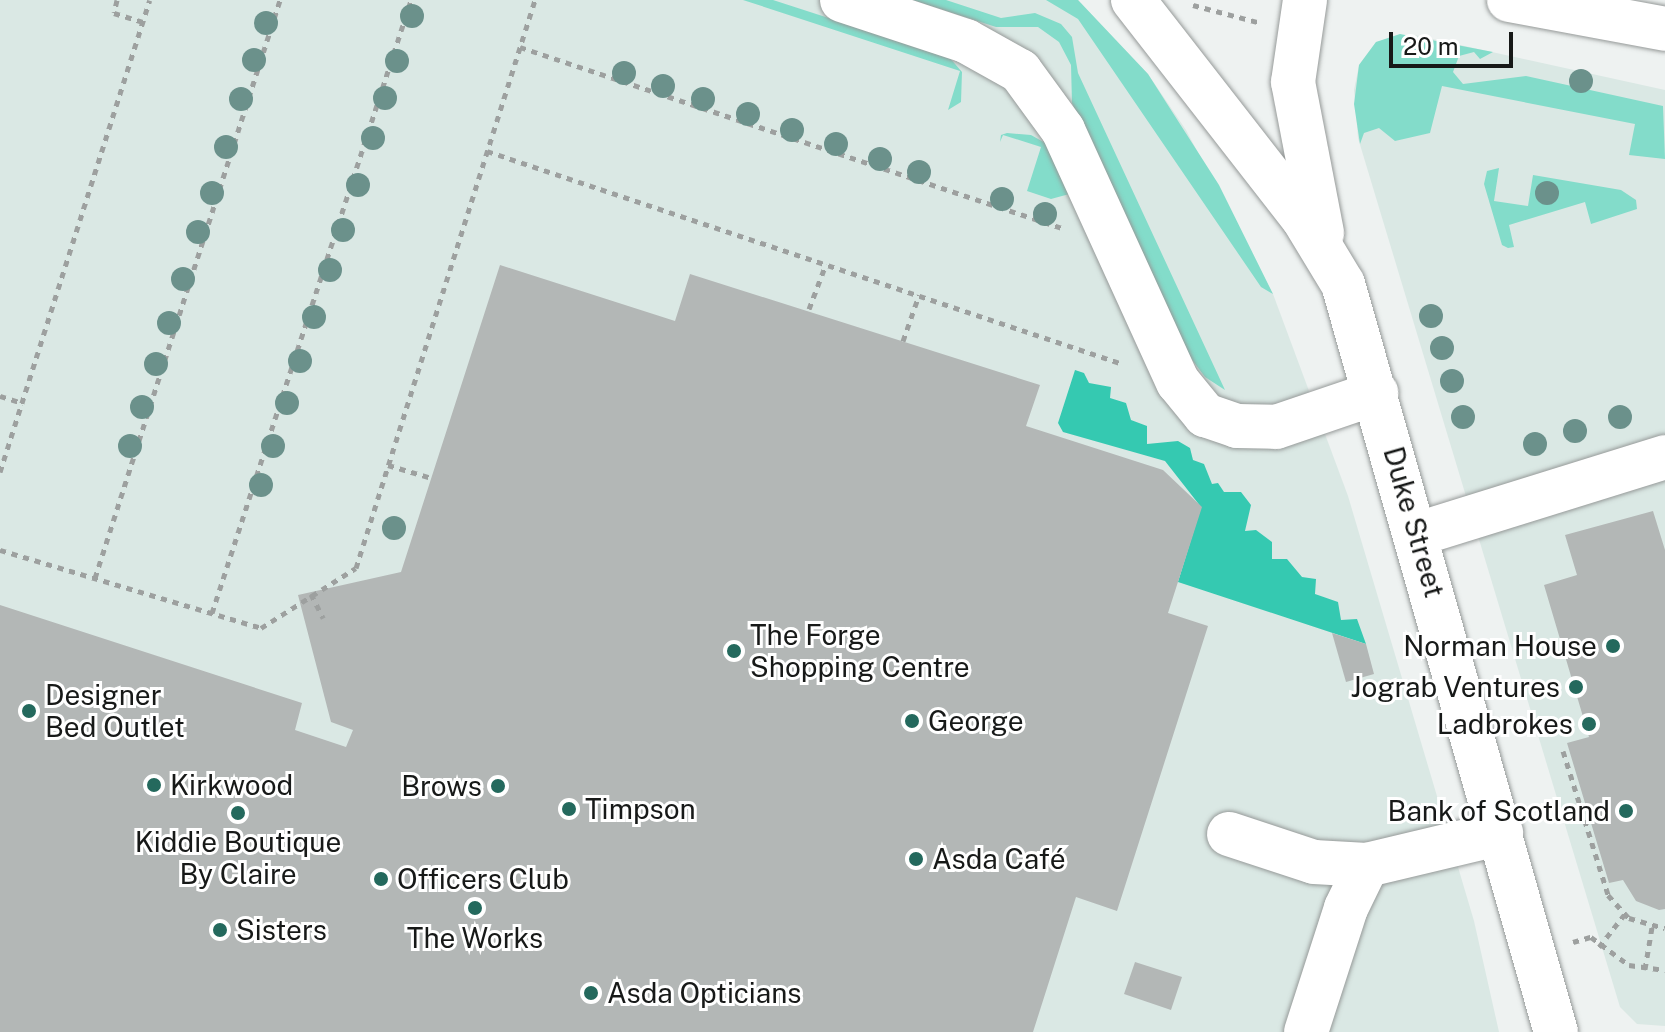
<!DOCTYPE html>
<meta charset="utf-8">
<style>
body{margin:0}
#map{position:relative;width:1665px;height:1032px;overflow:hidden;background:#eef2f1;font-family:"Public Sans",sans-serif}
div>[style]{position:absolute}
.built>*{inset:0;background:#dae8e4}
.green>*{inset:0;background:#83dcca}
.forest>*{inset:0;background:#35c9b1}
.building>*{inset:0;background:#b3b7b6}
.path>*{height:5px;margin-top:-2.5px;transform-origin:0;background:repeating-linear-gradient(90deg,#9da09f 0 6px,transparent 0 12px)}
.roads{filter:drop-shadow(0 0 2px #969a99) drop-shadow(0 0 2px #969a99)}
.minor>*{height:44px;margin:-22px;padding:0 22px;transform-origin:22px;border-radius:22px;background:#fff}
.major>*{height:44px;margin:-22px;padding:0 22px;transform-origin:22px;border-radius:22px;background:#fff}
.trees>*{width:24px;height:24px;margin:-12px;border-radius:50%;background:#6b918b}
.dots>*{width:22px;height:22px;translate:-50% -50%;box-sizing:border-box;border:4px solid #fff;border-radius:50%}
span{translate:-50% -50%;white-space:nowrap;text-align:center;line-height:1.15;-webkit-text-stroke:6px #fff;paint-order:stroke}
.street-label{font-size:28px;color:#171918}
.poi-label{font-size:28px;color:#171918}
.left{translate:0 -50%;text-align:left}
.right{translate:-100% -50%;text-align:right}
.scale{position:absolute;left:1389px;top:32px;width:124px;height:36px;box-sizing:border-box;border:4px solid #171918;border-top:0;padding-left:10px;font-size:24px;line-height:28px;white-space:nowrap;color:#171918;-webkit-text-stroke:6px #fff;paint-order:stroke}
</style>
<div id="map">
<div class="built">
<i style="clip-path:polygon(0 0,1078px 0,1148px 74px,1186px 130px,1273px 294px,1348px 496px,1474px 921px,1499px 1032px,0 1032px)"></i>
<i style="clip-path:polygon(1410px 34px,1665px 90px,1665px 1026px,1637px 1024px,1620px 1007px,1358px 138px,1354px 90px,1359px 65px,1376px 42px)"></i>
</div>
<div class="green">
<i style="clip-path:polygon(743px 0,773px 0,949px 57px,962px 72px,961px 102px,948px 110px,960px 71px)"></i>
<i style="clip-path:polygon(912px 0,946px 0,1001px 18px,1035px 13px,1061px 24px,1072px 37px,1078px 73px,1225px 390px,1205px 377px,1187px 353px,1072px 103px,1071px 65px,1059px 42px,1038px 27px,996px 27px)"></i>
<i style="clip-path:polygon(1046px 0,1078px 0,1148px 74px,1219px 185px,1273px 294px,1261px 287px,1078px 19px)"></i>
<i style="clip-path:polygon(1400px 34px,1493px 52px,1480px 59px,1474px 52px,1459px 56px,1453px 72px,1463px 84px,1526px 76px,1663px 106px,1665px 159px,1629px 155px,1635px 124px,1442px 86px,1430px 133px,1395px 141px,1379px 128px,1364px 133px,1360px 144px,1354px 104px,1359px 65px,1376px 42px)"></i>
<i style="clip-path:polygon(1007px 133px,1031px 135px,1047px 144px,1073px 193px,1051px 199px,1027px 191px,1041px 147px,1003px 135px,1000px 142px,1001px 135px)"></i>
<i style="clip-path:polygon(1499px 168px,1494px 201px,1528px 206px,1533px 175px,1621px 190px,1636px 200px,1637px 209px,1591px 224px,1585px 202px,1509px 225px,1514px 247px,1508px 248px,1502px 245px,1484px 184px,1487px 171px)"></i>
</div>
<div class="forest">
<i style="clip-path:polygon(1075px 370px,1084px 373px,1089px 383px,1111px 387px,1110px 398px,1126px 403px,1131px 420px,1147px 426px,1147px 444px,1178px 441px,1190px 448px,1193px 460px,1204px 464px,1212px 484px,1218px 483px,1224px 492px,1241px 492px,1251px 505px,1245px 531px,1256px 530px,1272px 542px,1272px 559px,1287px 559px,1302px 577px,1316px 579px,1315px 594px,1338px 602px,1341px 620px,1357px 619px,1366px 644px,1178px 582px,1201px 507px,1165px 461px,1063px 432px,1058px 423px)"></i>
</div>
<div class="building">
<i style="clip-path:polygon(500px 265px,675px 321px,690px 274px,1040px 385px,1026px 426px,1163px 470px,1202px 507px,1168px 613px,1208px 626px,1117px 911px,1076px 897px,1033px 1032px,0 1032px,0 605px,302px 703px,295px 730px,346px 747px,353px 730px,331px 722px,298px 595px,401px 572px)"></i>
<i style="clip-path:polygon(1653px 511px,1665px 550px,1665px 909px,1659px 910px,1636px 901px,1623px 880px,1609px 883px,1567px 743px,1589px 737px,1544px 585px,1577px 575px,1565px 535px)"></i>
<i style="clip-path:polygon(1332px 633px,1366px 644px,1374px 674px,1346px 682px)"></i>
<i style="clip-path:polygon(1135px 962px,1182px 977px,1171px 1010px,1124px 994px)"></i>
</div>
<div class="path">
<i style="left:117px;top:0;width:13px;rotate:103deg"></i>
<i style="left:114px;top:13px;width:30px;rotate:17deg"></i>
<i style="left:1193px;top:5px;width:70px;rotate:14.8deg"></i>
<i style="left:520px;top:47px;width:571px;rotate:18.47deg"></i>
<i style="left:487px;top:151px;width:671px;rotate:18.52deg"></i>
<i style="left:809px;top:309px;width:48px;rotate:-69.3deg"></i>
<i style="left:903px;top:341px;width:49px;rotate:-70.8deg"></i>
<i style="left:0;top:396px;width:24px;rotate:17deg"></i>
<i style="left:388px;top:465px;width:46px;rotate:16.5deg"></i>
<i style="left:0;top:472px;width:495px;rotate:-72.4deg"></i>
<i style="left:0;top:550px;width:272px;rotate:16.6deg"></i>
<i style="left:261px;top:628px;width:112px;rotate:-32.3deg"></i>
<i style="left:356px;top:568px;width:596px;rotate:-72.51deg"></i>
<i style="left:95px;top:578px;width:607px;rotate:-72.25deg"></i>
<i style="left:311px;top:594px;width:27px;rotate:63deg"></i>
<i style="left:212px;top:613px;width:644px;rotate:-72.01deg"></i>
<i style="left:1563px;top:751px;width:151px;rotate:72.6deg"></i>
<i style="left:1608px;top:895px;width:31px;rotate:48deg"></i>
<i style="left:1629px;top:918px;width:37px;rotate:16deg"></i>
<i style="left:1573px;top:942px;width:19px;rotate:-16deg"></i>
<i style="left:1591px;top:937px;width:47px;rotate:36.4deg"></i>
<i style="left:1629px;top:965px;width:36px;rotate:8deg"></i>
<i style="left:1599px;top:947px;width:41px;rotate:-52deg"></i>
<i style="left:1645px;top:969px;width:43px;rotate:-80.5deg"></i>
</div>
<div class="roads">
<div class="minor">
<i style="left:842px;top:0;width:131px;rotate:18.3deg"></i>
<i style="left:966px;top:41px;width:62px;rotate:29.1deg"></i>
<i style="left:1020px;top:71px;width:73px;rotate:53.9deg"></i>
<i style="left:1063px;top:130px;width:277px;rotate:65.5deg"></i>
<i style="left:1178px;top:382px;width:43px;rotate:50.7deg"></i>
<i style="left:1205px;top:415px;width:34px;rotate:19deg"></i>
<i style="left:1237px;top:426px;width:39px;rotate:1deg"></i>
<i style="left:1276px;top:427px;width:106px;rotate:-18.8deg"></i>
<i style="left:1133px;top:0;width:276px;rotate:52.1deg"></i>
<i style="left:1303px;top:218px;width:77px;rotate:58.8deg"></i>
<i style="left:1343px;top:284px;width:778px;rotate:74.11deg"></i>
<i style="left:1305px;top:0;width:83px;rotate:98.3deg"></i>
<i style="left:1293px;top:82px;width:154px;rotate:79.1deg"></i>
<i style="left:1418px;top:534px;width:259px;rotate:-17.3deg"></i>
<i style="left:1229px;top:834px;width:89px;rotate:18.2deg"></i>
<i style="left:1314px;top:862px;width:53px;rotate:3.2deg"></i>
<i style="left:1367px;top:865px;width:138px;rotate:-13.4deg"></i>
<i style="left:1306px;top:1032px;width:130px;rotate:-72.1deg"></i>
<i style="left:1346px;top:908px;width:48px;rotate:-64deg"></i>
</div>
<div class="major">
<i style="left:1509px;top:0;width:159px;rotate:10.5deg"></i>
</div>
</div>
<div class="trees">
<i style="left:412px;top:16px"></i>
<i style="left:266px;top:23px"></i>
<i style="left:254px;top:60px"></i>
<i style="left:397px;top:61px"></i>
<i style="left:624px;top:73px"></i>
<i style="left:1581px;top:81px"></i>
<i style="left:663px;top:86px"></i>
<i style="left:385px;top:98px"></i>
<i style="left:241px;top:99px"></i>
<i style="left:703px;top:99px"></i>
<i style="left:748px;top:114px"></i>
<i style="left:792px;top:130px"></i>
<i style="left:373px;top:138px"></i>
<i style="left:836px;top:144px"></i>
<i style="left:226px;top:147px"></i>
<i style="left:880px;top:159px"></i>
<i style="left:919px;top:172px"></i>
<i style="left:358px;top:185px"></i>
<i style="left:212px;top:193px"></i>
<i style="left:1547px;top:193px"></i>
<i style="left:1002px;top:199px"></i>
<i style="left:1045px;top:214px"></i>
<i style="left:343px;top:230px"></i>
<i style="left:198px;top:232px"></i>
<i style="left:330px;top:270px"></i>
<i style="left:183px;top:279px"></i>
<i style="left:1431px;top:316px"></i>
<i style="left:314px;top:317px"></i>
<i style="left:169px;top:323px"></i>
<i style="left:1442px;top:348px"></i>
<i style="left:300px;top:361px"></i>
<i style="left:156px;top:364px"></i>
<i style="left:1452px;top:381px"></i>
<i style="left:287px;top:403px"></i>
<i style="left:142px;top:407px"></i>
<i style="left:1463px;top:417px"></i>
<i style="left:1620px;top:417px"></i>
<i style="left:1575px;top:431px"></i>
<i style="left:1535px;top:444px"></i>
<i style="left:130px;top:446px"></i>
<i style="left:273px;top:446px"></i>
<i style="left:261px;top:485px"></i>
<i style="left:394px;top:528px"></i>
</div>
<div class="dots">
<i style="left:1613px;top:646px;background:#24695d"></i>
<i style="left:734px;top:651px;background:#24695d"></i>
<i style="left:1576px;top:687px;background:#24695d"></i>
<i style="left:29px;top:711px;background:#24695d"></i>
<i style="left:912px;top:721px;background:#24695d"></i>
<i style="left:1589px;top:724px;background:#24695d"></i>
<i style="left:154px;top:785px;background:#24695d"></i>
<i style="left:498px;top:786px;background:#24695d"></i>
<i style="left:569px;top:809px;background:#24695d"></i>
<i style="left:1626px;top:811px;background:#24695d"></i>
<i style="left:238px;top:813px;background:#24695d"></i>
<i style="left:916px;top:859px;background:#24695d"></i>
<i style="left:381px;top:879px;background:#24695d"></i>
<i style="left:475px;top:908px;background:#24695d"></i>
<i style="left:220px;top:930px;background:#24695d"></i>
<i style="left:591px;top:993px;background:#24695d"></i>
</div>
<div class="street-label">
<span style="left:1414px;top:522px;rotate:74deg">Duke Street</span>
</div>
<div class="poi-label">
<span class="left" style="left:750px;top:651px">The Forge<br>Shopping Centre</span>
<span class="right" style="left:1597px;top:646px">Norman House</span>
<span class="right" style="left:1560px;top:687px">Jograb Ventures</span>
<span class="left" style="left:45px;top:711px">Designer<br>Bed Outlet</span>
<span class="left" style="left:928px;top:721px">George</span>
<span class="right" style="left:1573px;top:724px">Ladbrokes</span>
<span class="left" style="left:170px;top:785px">Kirkwood</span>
<span class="right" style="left:482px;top:786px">Brows</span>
<span class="left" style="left:585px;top:809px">Timpson</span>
<span class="right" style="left:1610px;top:811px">Bank of Scotland</span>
<span style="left:238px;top:858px">Kiddie Boutique<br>By Claire</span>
<span class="left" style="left:932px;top:859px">Asda Café</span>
<span class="left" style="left:397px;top:879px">Officers Club</span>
<span class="left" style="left:236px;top:930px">Sisters</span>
<span style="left:475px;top:938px">The Works</span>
<span class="left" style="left:607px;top:993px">Asda Opticians</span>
</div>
<div class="scale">20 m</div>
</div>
